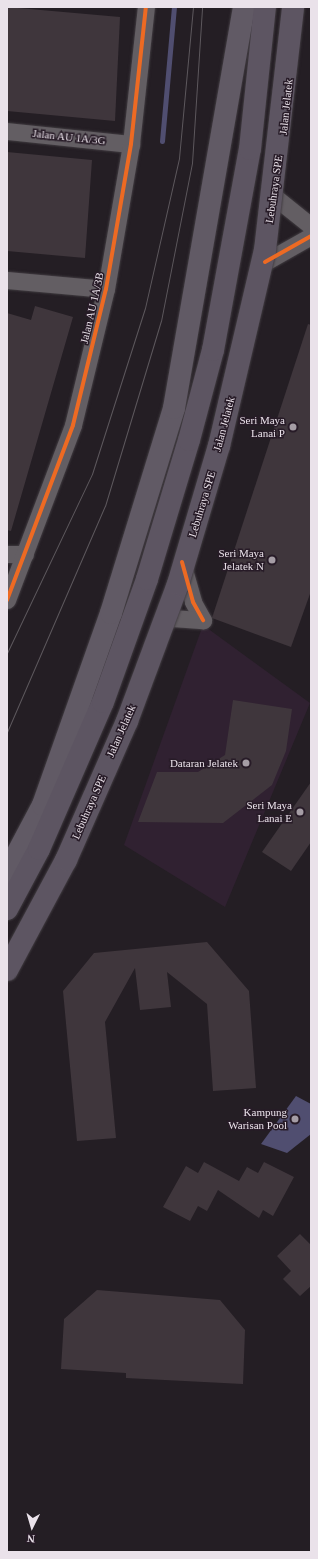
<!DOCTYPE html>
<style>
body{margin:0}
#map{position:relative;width:318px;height:1559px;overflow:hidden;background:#241e24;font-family:"Times New Roman",serif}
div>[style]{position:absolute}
.built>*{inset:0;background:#302131}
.water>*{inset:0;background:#504e70}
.stream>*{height:5px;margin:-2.5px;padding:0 2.5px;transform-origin:2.5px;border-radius:2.5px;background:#504e70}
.building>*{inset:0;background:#3f363c}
.roads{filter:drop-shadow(0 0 1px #413c41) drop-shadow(0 0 1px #413c41)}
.minor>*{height:17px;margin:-8.5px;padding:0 8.5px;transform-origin:8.5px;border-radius:8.5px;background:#635e63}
.primary>*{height:22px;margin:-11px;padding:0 11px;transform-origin:11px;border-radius:11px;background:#615a65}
.motorway>*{height:22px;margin:-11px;padding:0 11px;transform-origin:11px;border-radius:11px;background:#5d5562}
.tram>*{height:1px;margin:-0.5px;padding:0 0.5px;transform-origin:0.5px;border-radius:0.5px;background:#5d585d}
.bridges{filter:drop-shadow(0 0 1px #413c41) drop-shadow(0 0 1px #413c41)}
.motorway-bridge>*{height:22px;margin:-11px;padding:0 11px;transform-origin:11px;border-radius:11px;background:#5d5562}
.cycleway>*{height:4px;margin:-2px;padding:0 2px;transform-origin:2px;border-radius:2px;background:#ed6a23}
.dots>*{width:11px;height:11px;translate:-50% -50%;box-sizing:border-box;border:2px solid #271b27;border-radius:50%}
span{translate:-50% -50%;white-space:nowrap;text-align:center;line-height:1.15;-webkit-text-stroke:3px #271b27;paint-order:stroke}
.street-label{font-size:11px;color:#eae2ea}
.poi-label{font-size:11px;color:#eae2ea}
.right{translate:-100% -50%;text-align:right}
.frame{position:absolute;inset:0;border:8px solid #eae2ea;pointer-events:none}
.north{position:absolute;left:12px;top:1507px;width:40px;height:40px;-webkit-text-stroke:3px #271b27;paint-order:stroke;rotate:185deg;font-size:11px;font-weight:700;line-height:16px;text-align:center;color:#eae2ea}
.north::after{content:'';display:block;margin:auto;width:14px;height:18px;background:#eae2ea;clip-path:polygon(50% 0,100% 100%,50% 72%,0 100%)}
</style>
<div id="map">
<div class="built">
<i style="clip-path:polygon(203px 625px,310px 703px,225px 907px,124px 845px)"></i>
</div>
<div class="water">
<i style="clip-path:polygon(296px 1096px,311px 1104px,311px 1134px,287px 1153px,261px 1144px)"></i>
</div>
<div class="stream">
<i style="left:162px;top:141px;width:135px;rotate:-84.9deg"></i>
</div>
<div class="building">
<i style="clip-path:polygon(7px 7px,120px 17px,115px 121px,7px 111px)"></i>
<i style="clip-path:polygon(7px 152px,92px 160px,85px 258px,7px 251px)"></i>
<i style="clip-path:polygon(35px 306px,73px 317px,11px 531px,7px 530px,7px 313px,31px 320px)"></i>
<i style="clip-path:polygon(308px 324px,311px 325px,311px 591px,291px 647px,212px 618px)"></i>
<i style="clip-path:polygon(233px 700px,292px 709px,286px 751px,272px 785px,223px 823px,138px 822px,157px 772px,198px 772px,225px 755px)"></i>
<i style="clip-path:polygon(311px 782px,311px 842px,291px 871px,262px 852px)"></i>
<i style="clip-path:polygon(207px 942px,249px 991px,256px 1088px,213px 1091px,207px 1004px,167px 972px,171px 1007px,140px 1010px,135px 968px,105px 1022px,116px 1138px,77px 1141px,63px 991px,94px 953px)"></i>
<i style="clip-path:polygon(204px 1162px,239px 1181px,247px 1167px,258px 1173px,264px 1162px,294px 1177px,273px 1216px,263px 1210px,259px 1218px,218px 1190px,207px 1211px,198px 1206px,190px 1221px,163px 1207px,186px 1166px,198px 1173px)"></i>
<i style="clip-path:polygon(300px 1234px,311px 1245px,311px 1286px,300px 1296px,283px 1279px,291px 1271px,277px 1256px)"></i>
<i style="clip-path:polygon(97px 1290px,220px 1300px,245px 1330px,243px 1384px,126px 1378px,126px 1373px,61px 1369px,64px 1319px)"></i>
</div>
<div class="roads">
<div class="minor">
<i style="left:7px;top:131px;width:125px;rotate:6deg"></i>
<i style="left:276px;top:198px;width:45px;rotate:38.7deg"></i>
<i style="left:265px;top:262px;width:53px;rotate:-29.5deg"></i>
<i style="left:7px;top:280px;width:99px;rotate:5.2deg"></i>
<i style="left:7px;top:554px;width:18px"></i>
<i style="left:183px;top:566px;width:37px;rotate:74deg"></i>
<i style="left:193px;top:602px;width:21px;rotate:61deg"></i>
<i style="left:7px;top:600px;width:187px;rotate:-69.3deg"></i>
<i style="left:73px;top:425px;width:140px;rotate:-76.4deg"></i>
<i style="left:106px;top:289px;width:147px;rotate:-80.2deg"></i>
<i style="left:131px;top:144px;width:138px;rotate:-83.8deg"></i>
<i style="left:164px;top:622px;width:9px;rotate:-27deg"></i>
<i style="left:172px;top:618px;width:31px;rotate:4deg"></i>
</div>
<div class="primary">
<i style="left:7px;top:873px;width:77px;rotate:-62.1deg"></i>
<i style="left:43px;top:805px;width:204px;rotate:-70.5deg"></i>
<i style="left:111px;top:613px;width:214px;rotate:-72.9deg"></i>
<i style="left:174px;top:408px;width:407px;rotate:-80.1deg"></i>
</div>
<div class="motorway">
<i style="left:7px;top:909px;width:68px;rotate:-61.9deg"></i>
<i style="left:39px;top:849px;width:160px;rotate:-66.5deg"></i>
<i style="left:103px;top:702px;width:131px;rotate:-70.3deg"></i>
<i style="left:147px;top:579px;width:145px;rotate:-73.2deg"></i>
<i style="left:189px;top:440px;width:93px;rotate:-75.1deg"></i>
<i style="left:213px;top:350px;width:204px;rotate:-79.6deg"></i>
<i style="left:250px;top:149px;width:143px;rotate:-84deg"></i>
</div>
</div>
<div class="tram">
<i style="left:7px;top:653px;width:198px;rotate:-64.6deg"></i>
<i style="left:92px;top:474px;width:174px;rotate:-72.3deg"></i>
<i style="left:145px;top:308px;width:154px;rotate:-77.2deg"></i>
<i style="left:179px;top:158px;width:152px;rotate:-84.7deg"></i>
<i style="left:7px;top:732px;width:246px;rotate:-66.6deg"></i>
<i style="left:105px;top:506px;width:193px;rotate:-73.2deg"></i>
<i style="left:161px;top:321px;width:161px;rotate:-78.9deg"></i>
<i style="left:192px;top:163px;width:156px;rotate:-86.3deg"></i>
</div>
<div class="bridges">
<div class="motorway-bridge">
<i style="left:7px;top:970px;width:125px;rotate:-61.8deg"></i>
<i style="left:66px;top:860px;width:152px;rotate:-66.3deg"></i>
<i style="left:127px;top:721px;width:146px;rotate:-69.6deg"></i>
<i style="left:178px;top:584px;width:144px;rotate:-73.5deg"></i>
<i style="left:219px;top:446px;width:201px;rotate:-76.8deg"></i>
<i style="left:265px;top:250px;width:245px;rotate:-83.4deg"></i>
</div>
</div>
<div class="cycleway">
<i style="left:265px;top:262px;width:53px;rotate:-29.5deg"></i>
<i style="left:182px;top:562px;width:41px;rotate:74.6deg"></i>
<i style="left:193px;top:602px;width:21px;rotate:61deg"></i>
<i style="left:7px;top:600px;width:187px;rotate:-69.3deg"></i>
<i style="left:73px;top:425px;width:140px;rotate:-76.4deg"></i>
<i style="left:106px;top:289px;width:147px;rotate:-80.2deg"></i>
<i style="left:131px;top:144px;width:138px;rotate:-83.8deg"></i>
</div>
<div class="dots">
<i style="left:293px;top:427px;background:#a59da5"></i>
<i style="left:272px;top:560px;background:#a59da5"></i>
<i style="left:246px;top:763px;background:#a59da5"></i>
<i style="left:300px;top:812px;background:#a59da5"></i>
<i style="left:295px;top:1119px;background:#a59da5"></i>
</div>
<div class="street-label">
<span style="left:286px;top:107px;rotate:-84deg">Jalan Jelatek</span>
<span style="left:69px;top:137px;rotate:6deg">Jalan AU 1A/3G</span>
<span style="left:274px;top:189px;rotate:-82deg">Lebuhraya SPE</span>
<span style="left:92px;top:308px;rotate:-77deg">Jalan AU 1A/3B</span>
<span style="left:224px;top:424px;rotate:-75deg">Jalan Jelatek</span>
<span style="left:202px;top:504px;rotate:-73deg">Lebuhraya SPE</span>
<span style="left:121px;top:731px;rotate:-66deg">Jalan Jelatek</span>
<span style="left:89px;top:807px;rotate:-66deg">Lebuhraya SPE</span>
</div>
<div class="poi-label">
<span class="right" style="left:285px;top:427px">Seri Maya<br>Lanai P</span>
<span class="right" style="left:264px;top:560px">Seri Maya<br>Jelatek N</span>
<span class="right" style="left:238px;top:763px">Dataran Jelatek</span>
<span class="right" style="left:292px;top:812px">Seri Maya<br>Lanai E</span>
<span class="right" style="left:287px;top:1119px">Kampung<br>Warisan Pool</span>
</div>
<div class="frame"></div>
<div class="north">N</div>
</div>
